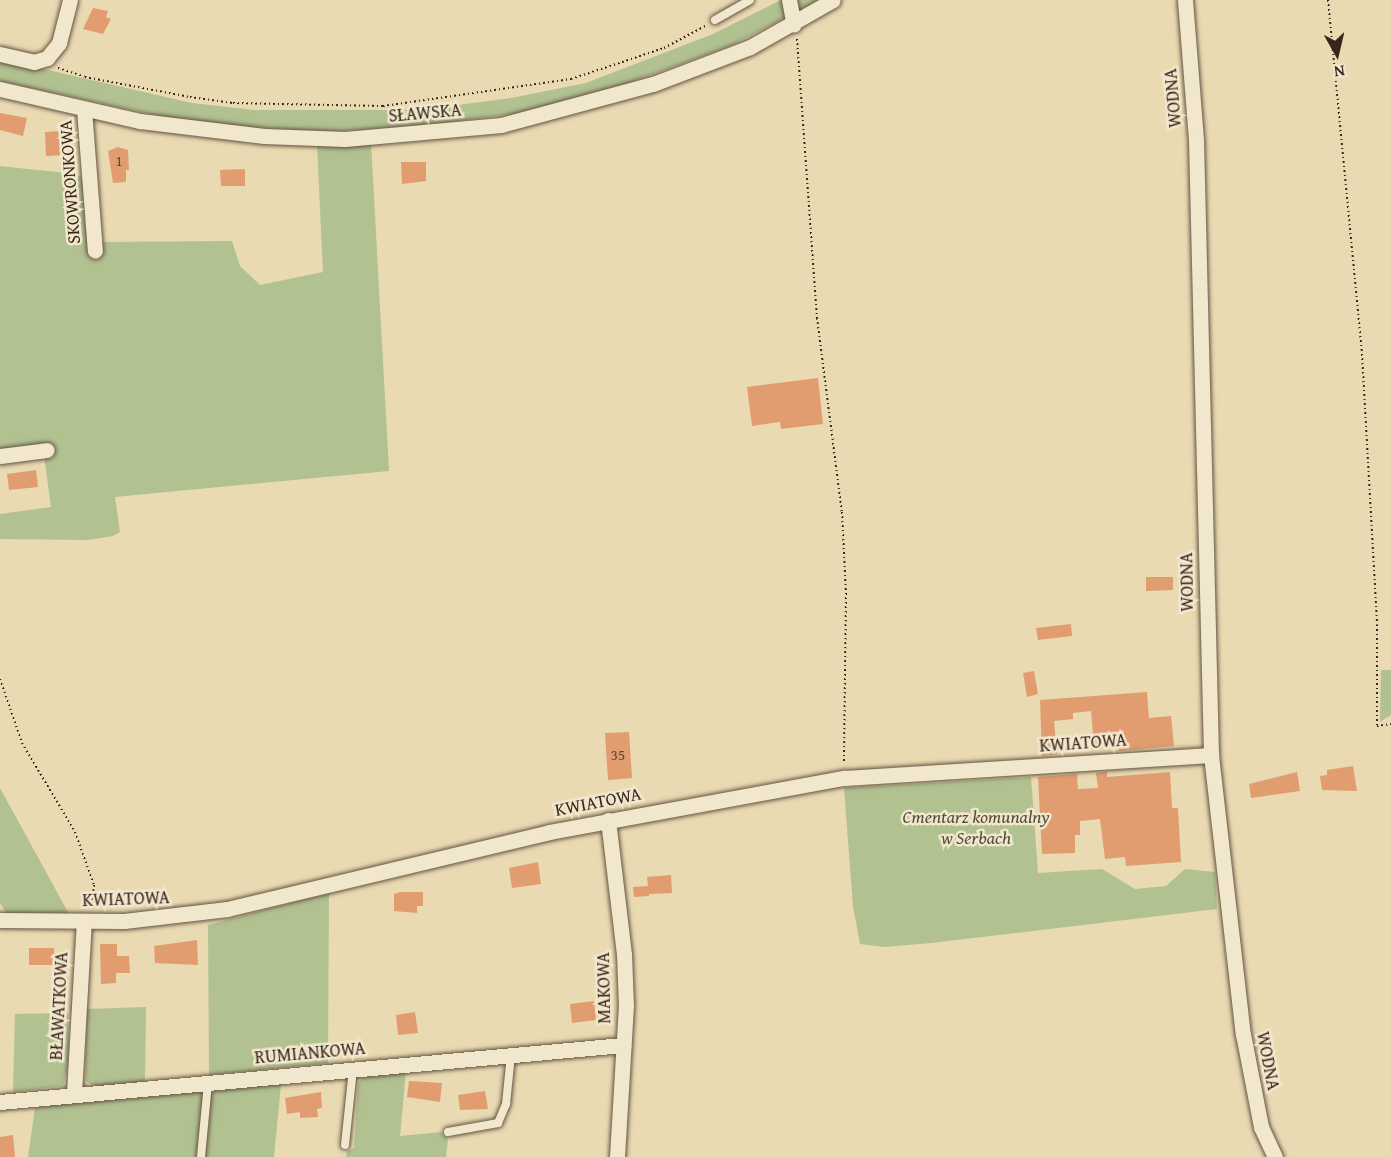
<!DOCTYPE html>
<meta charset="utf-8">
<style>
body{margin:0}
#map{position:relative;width:1391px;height:1157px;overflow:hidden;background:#e9dab2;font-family:"Gentium Book Plus",serif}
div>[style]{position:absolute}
.green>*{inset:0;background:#b1c190}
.building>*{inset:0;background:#e19d6f}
.path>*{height:2px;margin-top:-1px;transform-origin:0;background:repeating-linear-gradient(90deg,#38261c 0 1.5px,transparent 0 4.5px)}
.roads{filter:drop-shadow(0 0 2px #645342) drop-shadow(0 0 2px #645342)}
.service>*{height:8px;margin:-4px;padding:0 4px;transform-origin:4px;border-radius:4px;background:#f1e7cd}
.minor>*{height:15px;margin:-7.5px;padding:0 7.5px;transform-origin:7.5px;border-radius:7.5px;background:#f1e7cd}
span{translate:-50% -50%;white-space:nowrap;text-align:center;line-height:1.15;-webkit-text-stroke:5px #f1e7cd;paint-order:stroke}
.number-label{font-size:15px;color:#624431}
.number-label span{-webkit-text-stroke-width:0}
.street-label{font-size:18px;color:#38261c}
.park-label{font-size:18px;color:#564d39;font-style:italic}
.north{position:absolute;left:1307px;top:24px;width:60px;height:60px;-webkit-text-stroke:4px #f1e7cd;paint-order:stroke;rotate:172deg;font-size:16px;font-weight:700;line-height:24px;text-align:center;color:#38261c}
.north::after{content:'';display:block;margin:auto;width:21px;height:27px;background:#38261c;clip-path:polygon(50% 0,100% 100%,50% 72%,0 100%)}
</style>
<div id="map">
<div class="green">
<i style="clip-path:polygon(781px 0,819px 0,732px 45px,629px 83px,520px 113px,419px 126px,339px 131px,246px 128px,169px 118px,0 81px,0 59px,192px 103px,254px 110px,418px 110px,511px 98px,586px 83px,713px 34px)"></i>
<i style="clip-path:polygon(371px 142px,389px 471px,115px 497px,120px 532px,113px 536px,88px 540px,0 539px,0 514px,51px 507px,43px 448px,0 453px,0 166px,75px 174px,98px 185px,102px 242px,232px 241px,240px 266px,260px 285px,323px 272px,317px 145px)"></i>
<i style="clip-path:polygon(1381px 670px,1391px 670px,1391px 715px,1380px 722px)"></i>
<i style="clip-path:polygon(1031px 777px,1038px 873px,1102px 869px,1135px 889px,1166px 886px,1185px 869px,1215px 872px,1217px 909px,931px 943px,884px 947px,860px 944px,853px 906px,844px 788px)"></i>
<i style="clip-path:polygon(0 788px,69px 914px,7px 914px,0 903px)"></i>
<i style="clip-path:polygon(329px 893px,328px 1063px,209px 1075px,208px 925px)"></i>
<i style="clip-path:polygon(146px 1007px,145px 1082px,98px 1087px,85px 1081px,87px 1009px)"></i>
<i style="clip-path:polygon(68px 1013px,69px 1061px,63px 1086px,13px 1092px,15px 1014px)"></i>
<i style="clip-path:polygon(406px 1070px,400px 1136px,441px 1132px,448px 1139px,446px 1157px,346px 1157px,347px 1151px,354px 1148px,358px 1084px,364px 1074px)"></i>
<i style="clip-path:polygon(281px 1084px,274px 1157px,28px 1157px,35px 1108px,77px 1101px)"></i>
</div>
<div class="building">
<i style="clip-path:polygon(93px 8px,108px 11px,106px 17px,111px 19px,103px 34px,83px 29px)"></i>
<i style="clip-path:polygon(0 113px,27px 118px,23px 136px,0 130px)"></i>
<i style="clip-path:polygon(64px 131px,65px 155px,46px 156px,45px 132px)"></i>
<i style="clip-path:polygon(118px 147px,128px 150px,129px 170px,126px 170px,126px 182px,113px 183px,108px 151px)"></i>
<i style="clip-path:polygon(401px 162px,426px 162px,426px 181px,402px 184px)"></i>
<i style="clip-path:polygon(245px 169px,245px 186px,221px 186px,220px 170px)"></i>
<i style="clip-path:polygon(818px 378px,823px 424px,781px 429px,780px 422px,752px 426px,747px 387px)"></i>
<i style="clip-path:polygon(36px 470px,38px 487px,9px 490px,7px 474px)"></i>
<i style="clip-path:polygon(1146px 577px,1173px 577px,1173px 590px,1146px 591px)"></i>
<i style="clip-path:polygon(1071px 624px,1072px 636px,1038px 640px,1036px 628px)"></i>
<i style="clip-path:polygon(1034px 671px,1038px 694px,1027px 697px,1023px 673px)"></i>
<i style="clip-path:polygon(1147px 692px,1149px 718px,1171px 716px,1174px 746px,1119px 751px,1118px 743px,1094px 745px,1091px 711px,1073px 713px,1073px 719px,1054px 721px,1057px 754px,1042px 756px,1040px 700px)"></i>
<i style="clip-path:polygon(629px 732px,632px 778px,608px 780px,605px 733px)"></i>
<i style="clip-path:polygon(1353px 766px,1357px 791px,1322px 790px,1320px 776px,1327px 775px,1327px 770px)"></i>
<i style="clip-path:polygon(1107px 772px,1107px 777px,1170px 772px,1172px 808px,1178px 808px,1181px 862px,1126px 866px,1125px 857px,1105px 859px,1100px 819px,1080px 821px,1080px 835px,1075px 835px,1075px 853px,1042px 854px,1038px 777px,1077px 774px,1078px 789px,1098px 788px,1096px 773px)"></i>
<i style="clip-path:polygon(1297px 772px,1300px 791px,1251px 798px,1249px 784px)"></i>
<i style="clip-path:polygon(538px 862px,541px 884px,512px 888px,509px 868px)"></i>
<i style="clip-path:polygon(671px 875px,672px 893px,649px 894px,649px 890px,649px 896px,634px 897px,633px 887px,648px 886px,647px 877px)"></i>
<i style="clip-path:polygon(400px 892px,423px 892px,423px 906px,417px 906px,417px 913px,394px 911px,394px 894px)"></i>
<i style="clip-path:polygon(197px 940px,198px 965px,155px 963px,154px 946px)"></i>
<i style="clip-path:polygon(100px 944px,117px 944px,117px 956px,129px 956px,130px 973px,116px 973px,116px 983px,101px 984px)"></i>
<i style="clip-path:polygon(29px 948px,54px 948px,54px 965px,29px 965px)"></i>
<i style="clip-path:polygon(594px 1001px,596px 1020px,572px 1023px,570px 1004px)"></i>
<i style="clip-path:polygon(415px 1012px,418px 1033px,398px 1035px,396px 1015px)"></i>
<i style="clip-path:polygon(409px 1081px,442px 1083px,440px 1102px,407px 1097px)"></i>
<i style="clip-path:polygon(485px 1091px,488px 1109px,460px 1110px,458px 1095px)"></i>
<i style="clip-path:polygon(321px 1092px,322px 1108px,317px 1109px,318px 1117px,300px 1118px,300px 1112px,287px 1114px,285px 1098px)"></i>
<i style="clip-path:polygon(13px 1135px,15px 1157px,0 1157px,0 1137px)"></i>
</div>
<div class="path">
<i style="left:1328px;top:0;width:356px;rotate:84.5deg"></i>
<i style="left:1362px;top:354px;width:271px;rotate:86.8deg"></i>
<i style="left:1377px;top:625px;width:101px;rotate:90deg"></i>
<i style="left:1377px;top:726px;width:14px;rotate:-8deg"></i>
<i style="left:797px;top:39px;width:280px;rotate:85.9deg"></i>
<i style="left:817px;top:318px;width:196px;rotate:82.7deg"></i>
<i style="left:842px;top:512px;width:81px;rotate:87.2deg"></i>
<i style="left:846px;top:593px;width:170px;rotate:90.7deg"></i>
<i style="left:58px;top:68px;width:28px;rotate:18deg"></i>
<i style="left:85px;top:77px;width:107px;rotate:10.8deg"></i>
<i style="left:190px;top:97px;width:43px;rotate:7.9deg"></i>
<i style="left:233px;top:103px;width:150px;rotate:1.1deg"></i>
<i style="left:383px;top:106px;width:190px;rotate:-8.2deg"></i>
<i style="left:571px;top:79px;width:98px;rotate:-18.4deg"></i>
<i style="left:664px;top:48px;width:49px;rotate:-28.1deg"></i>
<i style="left:0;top:679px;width:68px;rotate:71deg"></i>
<i style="left:22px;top:743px;width:104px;rotate:59.2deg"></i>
<i style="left:75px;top:832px;width:56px;rotate:70.3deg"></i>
<i style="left:94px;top:885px;width:21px;rotate:95deg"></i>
</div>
<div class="roads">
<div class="service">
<i style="left:715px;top:20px;width:40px;rotate:-29.7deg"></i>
<i style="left:448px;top:1132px;width:51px;rotate:-10.2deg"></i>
<i style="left:498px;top:1123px;width:21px;rotate:-67deg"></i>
<i style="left:506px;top:1104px;width:49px;rotate:-84.2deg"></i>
<i style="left:345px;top:1145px;width:76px;rotate:-84deg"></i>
<i style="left:201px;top:1157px;width:74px;rotate:-84.6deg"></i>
</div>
<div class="minor">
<i style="left:789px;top:0;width:25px;rotate:79deg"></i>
<i style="left:1185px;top:0;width:140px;rotate:85.5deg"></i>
<i style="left:1196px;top:140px;width:615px;rotate:88.6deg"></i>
<i style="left:1211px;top:755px;width:281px;rotate:83.5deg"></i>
<i style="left:1243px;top:1034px;width:95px;rotate:79deg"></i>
<i style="left:1261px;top:1127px;width:33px;rotate:65deg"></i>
<i style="left:0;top:54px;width:35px;rotate:13deg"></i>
<i style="left:34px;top:62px;width:14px;rotate:-17deg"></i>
<i style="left:47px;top:58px;width:19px;rotate:-51deg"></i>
<i style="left:59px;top:43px;width:44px;rotate:-75.7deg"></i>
<i style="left:0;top:89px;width:144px;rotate:12.9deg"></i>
<i style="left:140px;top:121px;width:125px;rotate:6.9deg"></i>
<i style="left:264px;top:136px;width:81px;rotate:2.1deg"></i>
<i style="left:345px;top:139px;width:157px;rotate:-5.1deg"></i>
<i style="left:501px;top:125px;width:157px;rotate:-15.1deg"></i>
<i style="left:653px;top:84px;width:104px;rotate:-20.9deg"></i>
<i style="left:750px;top:47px;width:95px;rotate:-29.5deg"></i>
<i style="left:84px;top:109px;width:142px;rotate:85.6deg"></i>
<i style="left:0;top:456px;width:47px;rotate:-7.3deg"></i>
<i style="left:608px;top:820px;width:135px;rotate:83.2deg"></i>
<i style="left:624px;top:954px;width:51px;rotate:87.8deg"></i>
<i style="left:626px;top:1005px;width:152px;rotate:93.4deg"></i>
<i style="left:0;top:920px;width:124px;rotate:0.5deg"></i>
<i style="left:124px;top:921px;width:104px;rotate:-6.6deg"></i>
<i style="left:227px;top:909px;width:331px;rotate:-13.4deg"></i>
<i style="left:549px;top:832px;width:300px;rotate:-10.4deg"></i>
<i style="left:844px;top:778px;width:368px;rotate:-3.6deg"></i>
<i style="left:74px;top:1093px;width:172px;rotate:-86.7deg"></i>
<i style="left:0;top:1102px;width:626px;rotate:-5.23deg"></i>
</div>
</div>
<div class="number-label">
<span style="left:119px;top:161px">1</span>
<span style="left:618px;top:755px">35</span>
</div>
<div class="street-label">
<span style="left:1173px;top:98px;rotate:-95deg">WODNA</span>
<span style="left:425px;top:113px;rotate:-5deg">SŁAWSKA</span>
<span style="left:70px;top:182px;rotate:-94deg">SKOWRONKOWA</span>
<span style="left:1187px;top:582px;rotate:-91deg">WODNA</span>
<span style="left:1083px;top:743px;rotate:-4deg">KWIATOWA</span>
<span style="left:598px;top:802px;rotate:-11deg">KWIATOWA</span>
<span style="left:126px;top:899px;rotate:-2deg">KWIATOWA</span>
<span style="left:604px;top:988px;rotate:-91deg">MAKOWA</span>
<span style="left:59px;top:1006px;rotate:-87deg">BŁAWATKOWA</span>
<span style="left:310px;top:1053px;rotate:-5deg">RUMIANKOWA</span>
<span style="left:1268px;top:1061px;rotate:79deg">WODNA</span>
</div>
<div class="park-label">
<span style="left:976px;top:828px">Cmentarz komunalny<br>w Serbach</span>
</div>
<div class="north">N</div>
</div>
